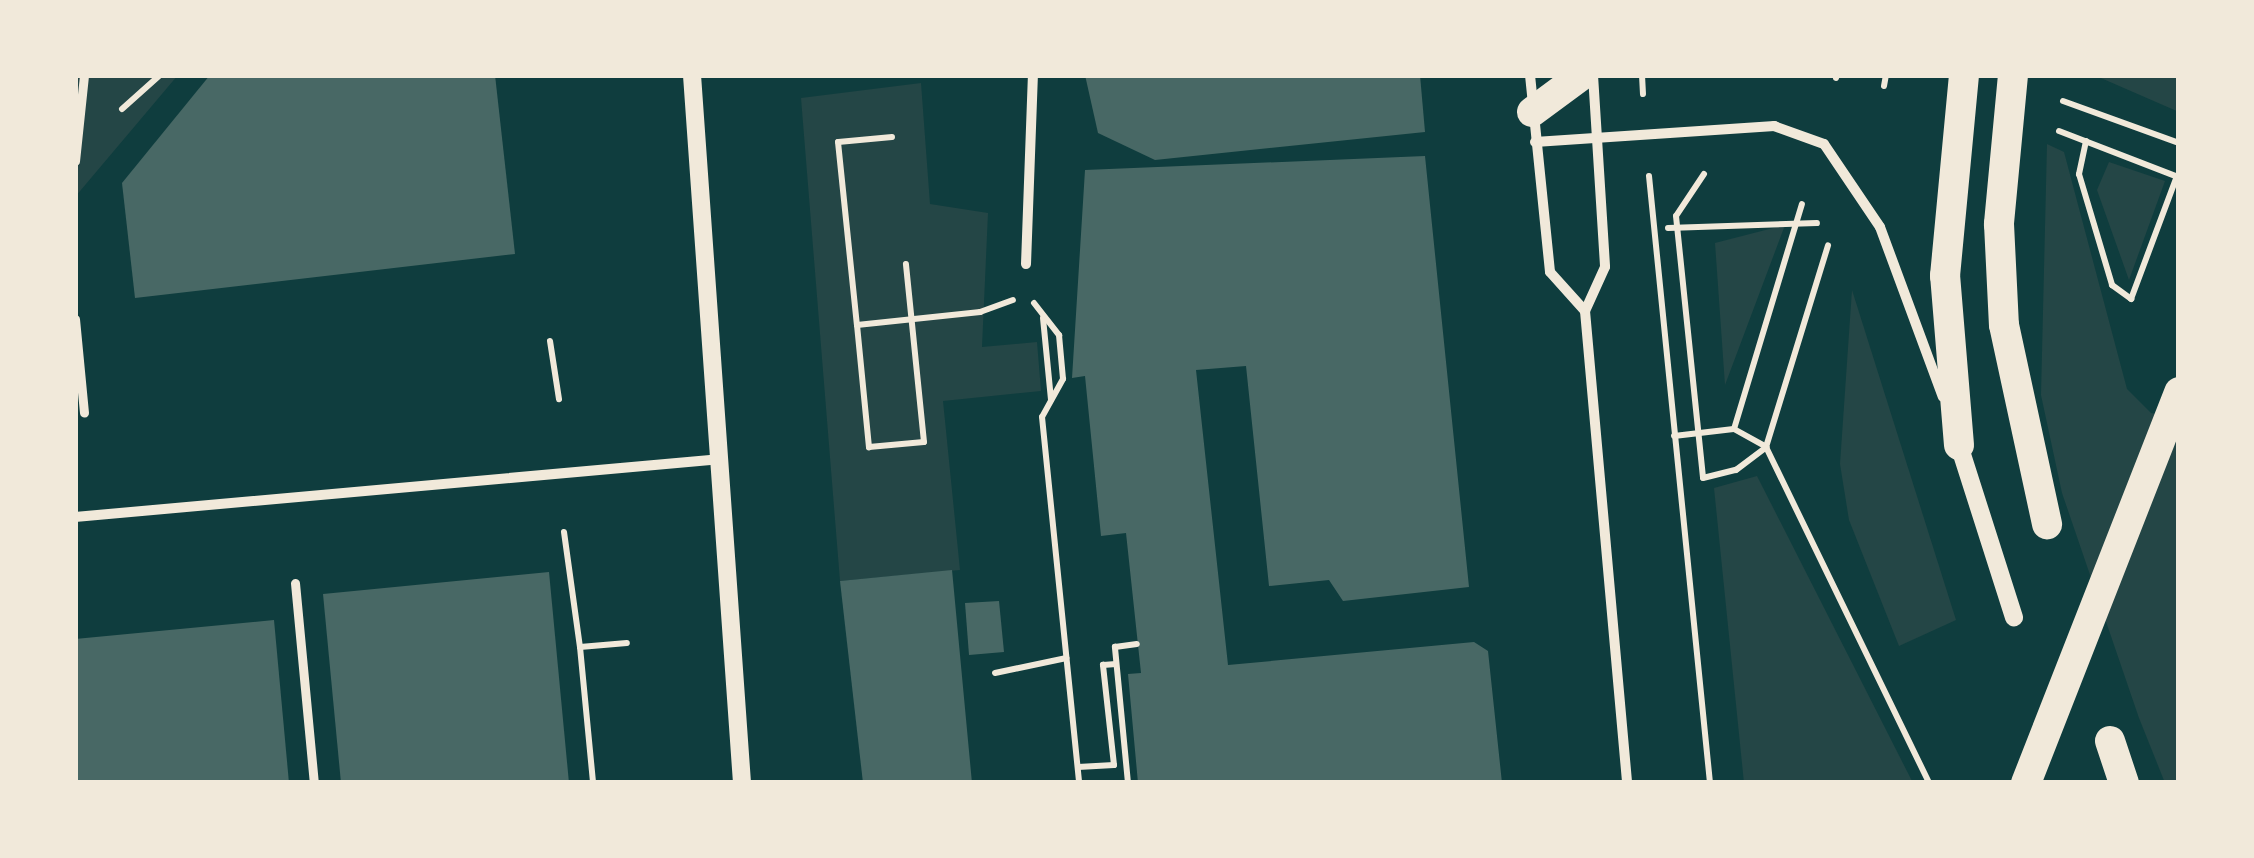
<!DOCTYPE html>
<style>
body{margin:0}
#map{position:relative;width:2254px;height:858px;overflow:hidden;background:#0f3d3e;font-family:"Golos Text",sans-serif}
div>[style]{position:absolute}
.green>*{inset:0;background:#244646}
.building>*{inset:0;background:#486865}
.path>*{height:6px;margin:-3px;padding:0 3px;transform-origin:3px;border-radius:3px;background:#f1e9da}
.pedestrian>*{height:9px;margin:-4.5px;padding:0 4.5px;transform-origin:4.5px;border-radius:4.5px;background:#f1e9da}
.minor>*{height:10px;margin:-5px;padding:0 5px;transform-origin:5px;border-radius:5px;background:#f1e9da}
.tertiary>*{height:18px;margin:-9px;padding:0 9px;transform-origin:9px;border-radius:9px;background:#f1e9da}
.motorway>*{height:30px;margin:-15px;padding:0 15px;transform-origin:15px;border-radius:15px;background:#f1e9da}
span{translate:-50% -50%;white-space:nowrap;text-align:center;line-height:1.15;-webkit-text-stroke:9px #f1e9da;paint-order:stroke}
.frame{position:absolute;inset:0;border:78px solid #f1e9da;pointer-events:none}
</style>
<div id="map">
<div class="green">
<i style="clip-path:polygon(75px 75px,178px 75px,75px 197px)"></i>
<i style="clip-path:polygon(2094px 75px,2179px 75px,2179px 112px)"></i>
<i style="clip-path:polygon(921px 83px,930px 204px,988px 213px,982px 347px,1037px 342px,1041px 391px,943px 401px,960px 570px,840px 581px,801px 98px)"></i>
<i style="clip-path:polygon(2047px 144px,2064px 152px,2127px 389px,2151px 413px,2179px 418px,2179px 783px,2165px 783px,2139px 718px,2062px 493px,2041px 395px)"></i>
<i style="clip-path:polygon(2109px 162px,2165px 181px,2129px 280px,2097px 190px)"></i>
<i style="clip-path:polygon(1785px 225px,1725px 385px,1715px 243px)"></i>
<i style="clip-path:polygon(1852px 290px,1956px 620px,1899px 646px,1849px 520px,1840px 464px)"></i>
<i style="clip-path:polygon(1757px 476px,1913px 783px,1744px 783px,1714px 488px)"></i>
</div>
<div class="building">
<i style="clip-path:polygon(210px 75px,495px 75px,515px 254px,135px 298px,122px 183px)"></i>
<i style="clip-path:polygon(1085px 75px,1420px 75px,1425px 132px,1155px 160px,1098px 133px)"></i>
<i style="clip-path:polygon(1425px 156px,1469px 587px,1343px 601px,1329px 580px,1269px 586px,1246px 366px,1196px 370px,1228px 665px,1474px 642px,1488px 651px,1502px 783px,1138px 783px,1128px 674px,1141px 673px,1126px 533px,1101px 536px,1085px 376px,1072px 378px,1085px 170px)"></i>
<i style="clip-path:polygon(952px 570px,972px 783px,863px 783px,840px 581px)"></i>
<i style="clip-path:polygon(549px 572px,569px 783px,341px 783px,323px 594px)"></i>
<i style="clip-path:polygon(999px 601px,1004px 652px,969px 655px,965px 603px)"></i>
<i style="clip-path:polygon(274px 620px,289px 783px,75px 783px,75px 639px)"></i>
</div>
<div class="path">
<i style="left:1642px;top:75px;width:19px;rotate:87deg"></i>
<i style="left:1836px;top:78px;width:3px;rotate:-72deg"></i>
<i style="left:1884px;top:86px;width:11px;rotate:-80deg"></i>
<i style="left:2063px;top:101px;width:123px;rotate:19.9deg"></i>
<i style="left:122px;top:109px;width:51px;rotate:-41.8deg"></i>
<i style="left:2059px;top:131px;width:128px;rotate:21.1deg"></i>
<i style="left:892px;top:137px;width:54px;rotate:174.7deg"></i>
<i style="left:838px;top:142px;width:184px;rotate:84.1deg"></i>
<i style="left:857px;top:325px;width:124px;rotate:-6deg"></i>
<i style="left:980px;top:312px;width:35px;rotate:-20deg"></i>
<i style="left:2086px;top:141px;width:34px;rotate:102deg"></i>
<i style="left:2079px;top:174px;width:116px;rotate:73.4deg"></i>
<i style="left:2112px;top:285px;width:24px;rotate:36deg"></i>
<i style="left:2131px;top:299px;width:131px;rotate:-69.5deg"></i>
<i style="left:1704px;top:174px;width:50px;rotate:123.7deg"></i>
<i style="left:1676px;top:216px;width:263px;rotate:84.1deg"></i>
<i style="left:1703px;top:478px;width:34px;rotate:-14deg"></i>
<i style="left:1736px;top:470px;width:38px;rotate:-37deg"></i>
<i style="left:1766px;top:447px;width:211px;rotate:-72.9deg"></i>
<i style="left:1649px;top:176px;width:610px;rotate:84.26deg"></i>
<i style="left:1668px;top:228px;width:149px;rotate:-1.9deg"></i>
<i style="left:1034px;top:303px;width:41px;rotate:52deg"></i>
<i style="left:1059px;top:335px;width:44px;rotate:84.8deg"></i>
<i style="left:1063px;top:379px;width:43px;rotate:118.9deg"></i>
<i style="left:1042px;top:417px;width:368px;rotate:84.2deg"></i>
<i style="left:1043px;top:318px;width:82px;rotate:84.4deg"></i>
<i style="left:857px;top:325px;width:123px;rotate:84.4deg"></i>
<i style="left:869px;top:447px;width:55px;rotate:-5.2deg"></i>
<i style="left:924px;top:442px;width:179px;rotate:-95.8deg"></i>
<i style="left:550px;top:341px;width:59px;rotate:81.2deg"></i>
<i style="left:1734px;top:429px;width:37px;rotate:29deg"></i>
<i style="left:1766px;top:447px;width:373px;rotate:64.1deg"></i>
<i style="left:1674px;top:436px;width:60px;rotate:-6.7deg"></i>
<i style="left:1734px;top:429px;width:235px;rotate:-73.2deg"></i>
<i style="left:564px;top:532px;width:116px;rotate:82.1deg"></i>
<i style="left:580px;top:647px;width:47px;rotate:-4.9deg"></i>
<i style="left:580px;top:647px;width:137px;rotate:84.5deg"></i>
<i style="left:995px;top:673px;width:73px;rotate:-11.9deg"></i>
<i style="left:1078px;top:767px;width:36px;rotate:-3deg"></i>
<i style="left:1114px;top:765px;width:101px;rotate:-96.3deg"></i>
<i style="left:1103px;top:665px;width:13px;rotate:-4deg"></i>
<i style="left:1128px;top:783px;width:137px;rotate:-95.5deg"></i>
<i style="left:1115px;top:647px;width:22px;rotate:-8deg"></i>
</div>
<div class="pedestrian">
<i style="left:75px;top:161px;width:86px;rotate:-84deg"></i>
<i style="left:75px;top:319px;width:94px;rotate:84.5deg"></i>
<i style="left:295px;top:583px;width:201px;rotate:84.6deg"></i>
</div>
<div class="minor">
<i style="left:1530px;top:75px;width:198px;rotate:84.2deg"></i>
<i style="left:1550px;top:272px;width:52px;rotate:48.1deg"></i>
<i style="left:1593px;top:75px;width:192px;rotate:86.4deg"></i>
<i style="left:1605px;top:267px;width:48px;rotate:114.4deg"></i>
<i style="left:1585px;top:311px;width:474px;rotate:84.9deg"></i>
<i style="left:1535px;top:142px;width:240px;rotate:-3.8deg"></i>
<i style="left:1774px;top:126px;width:53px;rotate:19.8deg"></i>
<i style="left:1824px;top:144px;width:100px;rotate:56deg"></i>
<i style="left:1880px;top:227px;width:181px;rotate:69.7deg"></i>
<i style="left:1026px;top:264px;width:189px;rotate:-87.9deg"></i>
<i style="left:75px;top:517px;width:649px;rotate:-5.13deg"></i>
</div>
<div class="tertiary">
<i style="left:692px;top:75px;width:710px;rotate:85.96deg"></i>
<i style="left:1959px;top:445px;width:181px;rotate:72.3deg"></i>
</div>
<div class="motorway">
<i style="left:2013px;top:75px;width:150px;rotate:95.4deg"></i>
<i style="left:1999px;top:224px;width:101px;rotate:87.2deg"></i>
<i style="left:2004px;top:325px;width:204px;rotate:77.8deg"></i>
<i style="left:1532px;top:112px;width:62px;rotate:-36.5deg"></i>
<i style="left:1959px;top:445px;width:170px;rotate:-94.7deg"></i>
<i style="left:1945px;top:276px;width:202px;rotate:-84.6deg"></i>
<i style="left:2110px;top:741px;width:44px;rotate:71.6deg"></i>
<i style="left:2026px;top:783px;width:420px;rotate:-68.6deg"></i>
</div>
<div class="frame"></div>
</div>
